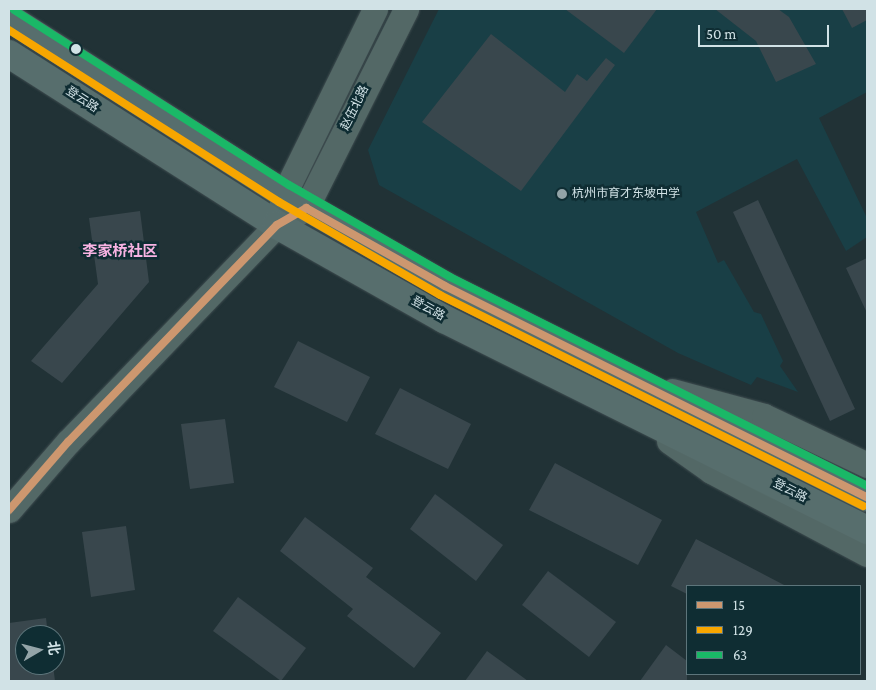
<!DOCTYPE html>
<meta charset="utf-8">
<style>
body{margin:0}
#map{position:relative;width:876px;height:690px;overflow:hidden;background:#213236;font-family:"Crimson Pro","Noto Sans SC",serif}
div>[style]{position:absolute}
.built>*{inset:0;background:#193f46}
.building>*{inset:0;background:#39474d}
.roads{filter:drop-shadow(0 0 1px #3f4d50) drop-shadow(0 0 1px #3f4d50)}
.secondary>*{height:25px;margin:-12.5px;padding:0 12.5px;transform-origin:12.5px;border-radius:12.5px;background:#536866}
.primary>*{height:28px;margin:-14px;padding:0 14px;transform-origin:14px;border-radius:14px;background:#576e6d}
.bus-1>*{height:8px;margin:-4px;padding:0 4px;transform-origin:4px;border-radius:4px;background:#cd976f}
.bus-2>*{height:8px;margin:-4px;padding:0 4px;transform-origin:4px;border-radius:4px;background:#f7a600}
.bus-3>*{height:8px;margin:-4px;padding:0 4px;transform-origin:4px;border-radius:4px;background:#1ab867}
.dots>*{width:14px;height:14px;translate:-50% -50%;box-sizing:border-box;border:2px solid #0f2d33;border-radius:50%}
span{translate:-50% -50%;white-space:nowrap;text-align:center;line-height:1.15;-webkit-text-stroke:5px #0f2d33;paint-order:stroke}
.street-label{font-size:12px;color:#d1e2e6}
.poi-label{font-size:12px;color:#d1e2e6}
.left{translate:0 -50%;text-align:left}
.quarter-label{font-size:15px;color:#f7b3e3;font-weight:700}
.frame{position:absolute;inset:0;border:10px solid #d1e2e6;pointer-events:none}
.legend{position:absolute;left:686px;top:585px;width:175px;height:90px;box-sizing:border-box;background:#0f2d33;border:1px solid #5d757b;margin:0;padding:6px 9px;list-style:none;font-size:15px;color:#d1e2e6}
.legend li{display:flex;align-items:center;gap:10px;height:25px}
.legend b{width:25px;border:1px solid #5d757b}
.north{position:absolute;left:15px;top:625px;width:50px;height:50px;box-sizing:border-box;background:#0f2d33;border:1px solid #5d757b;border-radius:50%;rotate:82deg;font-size:14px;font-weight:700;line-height:20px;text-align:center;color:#d1e2e6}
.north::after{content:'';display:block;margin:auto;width:18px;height:22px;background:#93a4a8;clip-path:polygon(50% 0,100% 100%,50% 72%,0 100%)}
.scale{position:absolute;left:698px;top:25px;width:131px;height:22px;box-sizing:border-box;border:2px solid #d1e2e6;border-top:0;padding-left:6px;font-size:15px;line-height:18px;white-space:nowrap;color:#d1e2e6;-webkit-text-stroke:4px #0f2d33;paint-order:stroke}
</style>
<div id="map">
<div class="built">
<i style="clip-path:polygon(439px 9px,867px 9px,867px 92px,819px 118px,867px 218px,867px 237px,846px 251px,797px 159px,696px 212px,718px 263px,724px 260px,754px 312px,761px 314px,783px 361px,780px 366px,798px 392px,757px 377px,751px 385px,678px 353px,379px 185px,368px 150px)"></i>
</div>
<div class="building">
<i style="clip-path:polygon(565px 9px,657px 9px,624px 53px)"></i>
<i style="clip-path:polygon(715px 9px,778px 9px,789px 17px,816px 64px,776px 82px,756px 41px)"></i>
<i style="clip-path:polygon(842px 9px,867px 9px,867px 20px,852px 28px)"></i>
<i style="clip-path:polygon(491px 34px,565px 92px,577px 74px,587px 81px,606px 58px,615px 65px,521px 191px,422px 122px)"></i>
<i style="clip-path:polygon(758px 200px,855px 409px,830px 421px,733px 212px)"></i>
<i style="clip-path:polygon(140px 211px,149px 282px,62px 383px,31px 361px,98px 284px,89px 218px)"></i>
<i style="clip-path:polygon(867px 258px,867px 313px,846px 268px)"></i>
<i style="clip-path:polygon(298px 341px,370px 377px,347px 422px,274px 387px)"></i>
<i style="clip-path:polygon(400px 388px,471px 424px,448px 469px,375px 434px)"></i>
<i style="clip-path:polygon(225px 419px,234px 483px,190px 489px,181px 424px)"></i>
<i style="clip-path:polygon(555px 463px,662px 520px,638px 565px,529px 510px)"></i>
<i style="clip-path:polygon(435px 494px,503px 545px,476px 581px,410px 529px)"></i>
<i style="clip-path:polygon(305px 517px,373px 568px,366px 577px,441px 633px,414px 668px,347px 616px,353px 609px,280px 551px)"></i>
<i style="clip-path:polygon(126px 526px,135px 590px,91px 597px,82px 532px)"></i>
<i style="clip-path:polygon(696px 539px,786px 586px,687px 586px,687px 594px,671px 586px)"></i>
<i style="clip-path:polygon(548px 571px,616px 622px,589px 657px,522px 605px)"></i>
<i style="clip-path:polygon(238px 597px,306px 648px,281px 681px,213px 631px)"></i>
<i style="clip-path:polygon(46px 618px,48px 635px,25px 635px,25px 665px,53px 665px,55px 681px,10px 681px,9px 623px)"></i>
<i style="clip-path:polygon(666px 645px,687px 661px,687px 681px,640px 681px)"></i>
<i style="clip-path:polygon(487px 651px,528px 681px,465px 681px)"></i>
</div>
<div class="roads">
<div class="secondary">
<i style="left:280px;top:213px;width:19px;rotate:-78deg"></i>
<i style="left:284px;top:194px;width:206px;rotate:-63.8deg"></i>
<i style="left:672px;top:391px;width:95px;rotate:15.2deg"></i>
<i style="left:764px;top:416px;width:114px;rotate:25.4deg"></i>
<i style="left:669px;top:441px;width:52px;rotate:35.5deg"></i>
<i style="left:711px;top:471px;width:177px;rotate:28deg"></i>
<i style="left:9px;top:510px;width:90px;rotate:-49.1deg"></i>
<i style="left:68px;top:442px;width:301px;rotate:-46.1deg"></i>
<i style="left:277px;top:225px;width:34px;rotate:-30deg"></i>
<i style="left:306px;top:208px;width:223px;rotate:-63.3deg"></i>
</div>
<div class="primary">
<i style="left:9px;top:18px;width:326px;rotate:32.6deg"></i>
<i style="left:284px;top:194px;width:185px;rotate:29.7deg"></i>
<i style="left:445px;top:286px;width:472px;rotate:26.6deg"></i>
<i style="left:9px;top:54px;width:318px;rotate:32.5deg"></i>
<i style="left:277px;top:225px;width:192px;rotate:29.4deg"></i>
<i style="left:444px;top:319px;width:473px;rotate:26.5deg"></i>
</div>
</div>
<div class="bus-1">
<i style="left:9px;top:510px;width:90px;rotate:-49.1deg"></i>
<i style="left:68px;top:442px;width:301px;rotate:-46.1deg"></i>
<i style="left:277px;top:225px;width:34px;rotate:-30deg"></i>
<i style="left:306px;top:208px;width:159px;rotate:29.3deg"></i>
<i style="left:445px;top:286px;width:472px;rotate:26.6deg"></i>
</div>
<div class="bus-2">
<i style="left:9px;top:30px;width:320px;rotate:32.5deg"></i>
<i style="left:279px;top:202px;width:186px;rotate:30deg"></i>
<i style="left:440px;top:295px;width:473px;rotate:26.5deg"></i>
</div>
<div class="bus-3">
<i style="left:14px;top:10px;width:326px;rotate:32.5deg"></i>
<i style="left:289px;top:185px;width:185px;rotate:29.7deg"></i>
<i style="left:450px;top:277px;width:466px;rotate:26.6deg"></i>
</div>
<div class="dots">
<i style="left:76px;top:49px;background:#d1e2e6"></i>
<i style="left:562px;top:194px;background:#93a4a8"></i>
</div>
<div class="street-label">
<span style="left:82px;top:100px;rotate:33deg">登云路</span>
<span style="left:355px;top:108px;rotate:-64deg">赵伍北路</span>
<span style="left:428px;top:309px;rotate:29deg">登云路</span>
<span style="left:790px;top:491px;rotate:27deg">登云路</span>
</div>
<div class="poi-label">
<span class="left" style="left:572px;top:194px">杭州市育才东坡中学</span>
</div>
<div class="quarter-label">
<span style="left:120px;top:252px">李家桥社区</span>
</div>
<div class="frame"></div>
<ul class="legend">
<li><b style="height:6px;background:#cd976f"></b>15</li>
<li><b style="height:6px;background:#f7a600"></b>129</li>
<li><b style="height:6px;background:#1ab867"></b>63</li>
</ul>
<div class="north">北</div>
<div class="scale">50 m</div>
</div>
